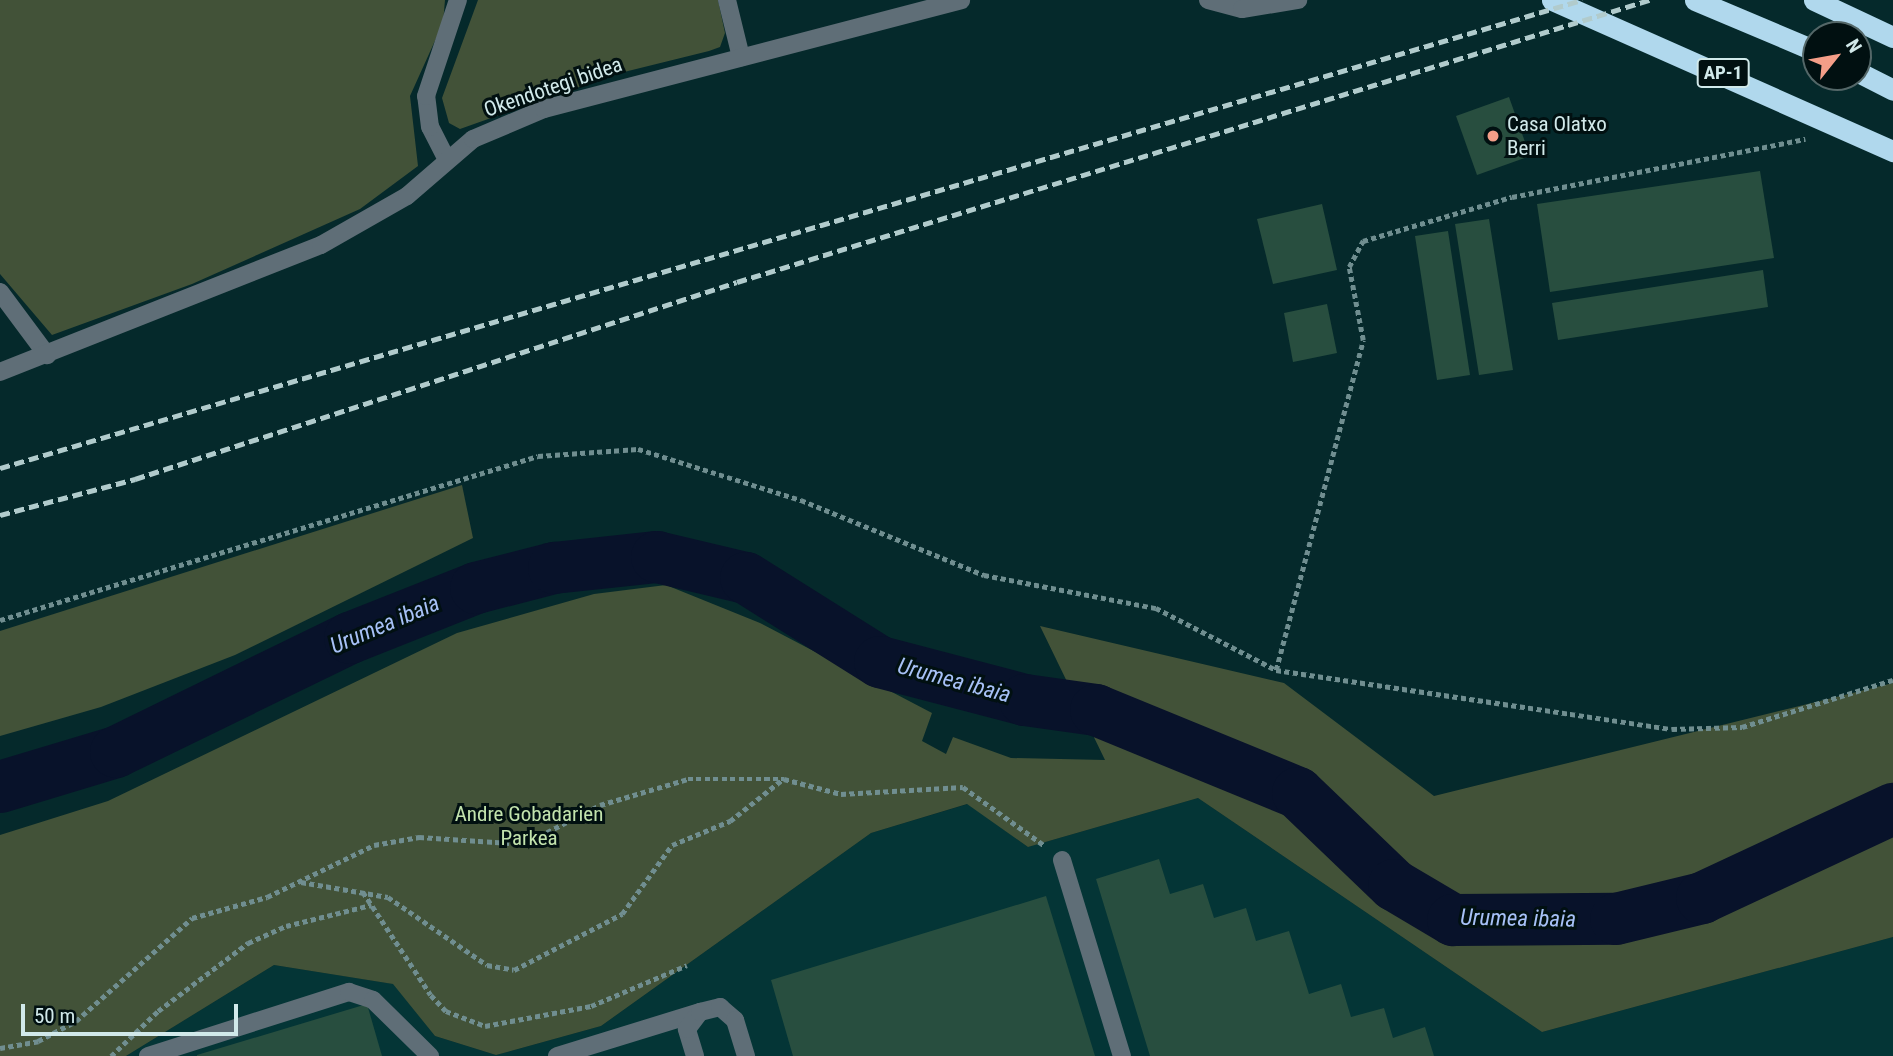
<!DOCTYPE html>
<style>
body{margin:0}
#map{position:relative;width:1893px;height:1056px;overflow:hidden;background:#05292b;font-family:"Roboto Condensed",sans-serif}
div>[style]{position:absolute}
.built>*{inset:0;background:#043536}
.green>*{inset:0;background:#425238}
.river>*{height:52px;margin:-26px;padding:0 26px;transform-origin:26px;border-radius:26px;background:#08122a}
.building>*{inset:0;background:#284e3f}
.path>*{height:4.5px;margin-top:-2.25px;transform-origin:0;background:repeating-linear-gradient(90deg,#708e90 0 5px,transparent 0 8.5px)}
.minor>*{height:18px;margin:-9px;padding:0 9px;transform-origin:9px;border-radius:9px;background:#5f6e77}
.highway>*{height:21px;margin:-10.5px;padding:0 10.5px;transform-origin:10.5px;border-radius:10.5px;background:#b0d8ed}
.rail>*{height:5px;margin-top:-2.5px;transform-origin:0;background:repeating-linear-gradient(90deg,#b1cbcc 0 10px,transparent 0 15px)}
.dots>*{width:19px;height:19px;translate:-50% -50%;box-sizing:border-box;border:4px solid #011011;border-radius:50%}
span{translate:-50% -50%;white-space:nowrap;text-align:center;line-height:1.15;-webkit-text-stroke:6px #011011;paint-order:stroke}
.shield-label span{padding:2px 5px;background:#011011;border:2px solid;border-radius:5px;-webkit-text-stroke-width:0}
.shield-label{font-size:19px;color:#d1e9ea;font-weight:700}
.street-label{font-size:21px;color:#d1e9ea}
.poi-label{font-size:21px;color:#d1e9ea}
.left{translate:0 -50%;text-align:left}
.park-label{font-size:21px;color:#c2e3ad}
.water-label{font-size:23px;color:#a7c1f7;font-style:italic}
.north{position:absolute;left:1802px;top:21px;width:70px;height:70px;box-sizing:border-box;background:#011011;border:2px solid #546768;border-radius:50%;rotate:59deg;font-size:19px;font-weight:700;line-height:28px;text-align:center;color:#d1e9ea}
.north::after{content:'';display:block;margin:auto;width:24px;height:32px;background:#f49e88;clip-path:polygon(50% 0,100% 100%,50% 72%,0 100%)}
.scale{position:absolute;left:21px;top:1004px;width:217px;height:32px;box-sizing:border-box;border:4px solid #d1e9ea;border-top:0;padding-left:9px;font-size:21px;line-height:24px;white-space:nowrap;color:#d1e9ea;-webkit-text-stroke:5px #011011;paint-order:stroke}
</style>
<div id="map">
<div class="built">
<i style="clip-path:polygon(1198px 798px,1542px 1032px,1893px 937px,1893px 1056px,126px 1056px,274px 965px,394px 984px,435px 1036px,496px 1055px,601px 1026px,871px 833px,968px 804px,1028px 847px)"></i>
</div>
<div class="green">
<i style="clip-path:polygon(0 0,445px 0,443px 23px,410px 96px,418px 166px,360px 209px,192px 284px,52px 335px,0 274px)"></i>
<i style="clip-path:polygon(478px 0,718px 0,725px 33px,720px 47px,709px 51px,616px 74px,460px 129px,449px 123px,442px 98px)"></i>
<i style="clip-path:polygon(462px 485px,473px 538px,235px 655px,101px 707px,0 736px,0 631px)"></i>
<i style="clip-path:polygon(666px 585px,760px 623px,932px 713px,922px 741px,946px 754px,953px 737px,1011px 758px,1105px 760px,1040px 626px,1284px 683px,1434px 796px,1893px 683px,1893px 937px,1542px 1032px,1198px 798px,1028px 847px,967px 804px,871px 833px,601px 1026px,496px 1055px,435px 1036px,393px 984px,274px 965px,126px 1056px,0 1056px,0 835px,108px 801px,457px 633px,594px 594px)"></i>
</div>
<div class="river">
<i style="left:0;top:787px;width:121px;rotate:-16.8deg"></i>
<i style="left:116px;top:752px;width:260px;rotate:-26deg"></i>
<i style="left:350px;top:638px;width:136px;rotate:-21.6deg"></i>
<i style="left:476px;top:588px;width:81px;rotate:-14.4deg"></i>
<i style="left:554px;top:568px;width:104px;rotate:-6.1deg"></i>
<i style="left:657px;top:557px;width:91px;rotate:13.3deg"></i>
<i style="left:746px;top:578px;width:158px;rotate:32.1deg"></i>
<i style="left:880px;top:662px;width:150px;rotate:14.7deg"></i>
<i style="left:1025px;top:700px;width:72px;rotate:8deg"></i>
<i style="left:1096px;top:710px;width:218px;rotate:22.3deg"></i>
<i style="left:1298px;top:793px;width:133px;rotate:43.8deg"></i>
<i style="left:1394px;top:885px;width:69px;rotate:30.7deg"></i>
<i style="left:1453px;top:920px;width:163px;rotate:-0.4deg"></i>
<i style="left:1616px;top:919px;width:89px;rotate:-13.7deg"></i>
<i style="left:1702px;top:898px;width:211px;rotate:-25deg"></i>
</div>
<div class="building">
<i style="clip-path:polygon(1509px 97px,1530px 156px,1477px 175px,1456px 116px)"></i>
<i style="clip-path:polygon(1760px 171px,1774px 258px,1550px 292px,1537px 204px)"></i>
<i style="clip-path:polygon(1322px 204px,1337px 270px,1273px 284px,1257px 219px)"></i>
<i style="clip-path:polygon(1489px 219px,1513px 370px,1479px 375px,1455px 224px)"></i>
<i style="clip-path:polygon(1448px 231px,1470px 375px,1437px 380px,1415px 236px)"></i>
<i style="clip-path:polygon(1763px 270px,1768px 307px,1558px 340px,1552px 303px)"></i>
<i style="clip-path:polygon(1327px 304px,1337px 353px,1293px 362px,1284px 313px)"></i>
<i style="clip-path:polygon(1159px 859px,1170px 894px,1203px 884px,1214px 918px,1246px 908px,1256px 941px,1289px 931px,1309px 994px,1341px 984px,1351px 1017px,1384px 1008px,1393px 1038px,1425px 1027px,1434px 1056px,1150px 1056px,1096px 879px)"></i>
<i style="clip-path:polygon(1046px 896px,1095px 1056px,793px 1056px,771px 980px)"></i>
<i style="clip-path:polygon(367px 1004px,382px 1056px,197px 1056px,197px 1055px)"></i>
</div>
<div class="path">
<i style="left:0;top:620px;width:562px;rotate:-16.95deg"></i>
<i style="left:538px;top:456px;width:100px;rotate:-4deg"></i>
<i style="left:638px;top:449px;width:171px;rotate:17.4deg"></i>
<i style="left:801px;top:500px;width:198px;rotate:22.3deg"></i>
<i style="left:984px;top:575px;width:175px;rotate:10.9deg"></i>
<i style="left:1156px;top:608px;width:135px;rotate:27.3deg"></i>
<i style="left:1276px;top:670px;width:400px;rotate:8.5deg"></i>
<i style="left:1672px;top:729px;width:70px;rotate:-1.6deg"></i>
<i style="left:1742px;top:727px;width:158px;rotate:-17.3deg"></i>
<i style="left:1276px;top:670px;width:341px;rotate:-75.2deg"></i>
<i style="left:1363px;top:340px;width:74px;rotate:-100.9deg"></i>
<i style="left:1349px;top:267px;width:30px;rotate:-62deg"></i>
<i style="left:1363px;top:241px;width:155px;rotate:-16.5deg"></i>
<i style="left:1512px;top:197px;width:299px;rotate:-11.2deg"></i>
<i style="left:301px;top:882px;width:88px;rotate:9.8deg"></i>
<i style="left:388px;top:897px;width:120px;rotate:34.5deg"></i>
<i style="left:487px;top:965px;width:27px;rotate:10deg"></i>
<i style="left:514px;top:970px;width:122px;rotate:-27.4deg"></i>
<i style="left:622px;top:914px;width:85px;rotate:-54.1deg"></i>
<i style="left:672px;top:845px;width:63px;rotate:-22.5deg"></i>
<i style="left:730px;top:821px;width:68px;rotate:-38.4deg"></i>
<i style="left:363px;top:892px;width:123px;rotate:56.6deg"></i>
<i style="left:431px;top:995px;width:22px;rotate:47deg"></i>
<i style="left:446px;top:1011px;width:42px;rotate:21deg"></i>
<i style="left:485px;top:1026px;width:108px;rotate:-10.7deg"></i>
<i style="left:591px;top:1006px;width:104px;rotate:-23.1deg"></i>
<i style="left:0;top:1048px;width:39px;rotate:-10deg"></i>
<i style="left:38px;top:1041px;width:43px;rotate:-27.8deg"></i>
<i style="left:76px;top:1021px;width:155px;rotate:-41.6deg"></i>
<i style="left:192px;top:918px;width:78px;rotate:-15.6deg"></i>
<i style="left:267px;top:897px;width:119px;rotate:-25.9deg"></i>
<i style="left:374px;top:845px;width:46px;rotate:-10.1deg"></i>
<i style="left:419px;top:837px;width:105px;rotate:3.8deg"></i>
<i style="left:524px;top:844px;width:85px;rotate:-27.2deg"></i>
<i style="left:600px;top:805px;width:92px;rotate:-16.5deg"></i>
<i style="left:688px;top:779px;width:96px"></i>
<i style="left:784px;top:779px;width:59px;rotate:14.7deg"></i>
<i style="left:841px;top:794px;width:122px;rotate:-3.3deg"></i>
<i style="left:963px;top:787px;width:101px;rotate:35.7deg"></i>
<i style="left:111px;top:1056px;width:65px;rotate:-43.8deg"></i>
<i style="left:158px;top:1011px;width:113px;rotate:-37.1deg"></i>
<i style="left:248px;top:943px;width:42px;rotate:-24.1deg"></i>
<i style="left:286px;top:926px;width:88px;rotate:-13.9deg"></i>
</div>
<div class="minor">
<i style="left:727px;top:0;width:59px;rotate:76.2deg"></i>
<i style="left:1208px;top:0;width:35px;rotate:15deg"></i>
<i style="left:1242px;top:9px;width:57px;rotate:-9.1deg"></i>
<i style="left:446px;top:158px;width:35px;rotate:-117deg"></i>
<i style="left:430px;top:127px;width:31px;rotate:-97deg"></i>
<i style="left:426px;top:96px;width:101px;rotate:-71.6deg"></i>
<i style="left:0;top:292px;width:79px;rotate:53.3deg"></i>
<i style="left:0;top:372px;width:345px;rotate:-21.6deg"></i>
<i style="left:321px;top:245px;width:99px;rotate:-29.7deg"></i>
<i style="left:407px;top:196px;width:87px;rotate:-40.8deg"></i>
<i style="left:473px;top:139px;width:77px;rotate:-22.9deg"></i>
<i style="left:544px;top:109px;width:431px;rotate:-14.6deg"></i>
<i style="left:1062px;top:860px;width:205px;rotate:73deg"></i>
<i style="left:148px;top:1056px;width:211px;rotate:-17.7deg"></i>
<i style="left:349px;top:992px;width:25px;rotate:18deg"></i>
<i style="left:373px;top:1000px;width:80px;rotate:44.5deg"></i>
<i style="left:557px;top:1056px;width:150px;rotate:-17.1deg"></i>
<i style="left:695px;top:1056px;width:28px;rotate:-107deg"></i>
<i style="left:687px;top:1029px;width:21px;rotate:-53deg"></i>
<i style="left:700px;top:1012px;width:21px;rotate:-14deg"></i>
<i style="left:720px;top:1007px;width:20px;rotate:41deg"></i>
<i style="left:735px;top:1020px;width:38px;rotate:73deg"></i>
</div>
<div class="highway">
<i style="left:1552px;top:0;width:373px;rotate:23.9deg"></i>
<i style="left:1695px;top:0;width:131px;rotate:22.9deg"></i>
<i style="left:1814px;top:0;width:87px;rotate:25.1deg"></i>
<i style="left:1858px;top:72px;width:39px;rotate:27deg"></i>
</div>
<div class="rail">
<i style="left:0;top:468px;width:1650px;rotate:-16.48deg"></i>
<i style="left:0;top:515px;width:140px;rotate:-14.9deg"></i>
<i style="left:135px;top:479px;width:633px;rotate:-18.12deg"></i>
<i style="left:737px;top:282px;width:955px;rotate:-17.18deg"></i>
</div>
<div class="dots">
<i style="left:1493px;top:136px;background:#f49e88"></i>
</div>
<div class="shield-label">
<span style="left:1723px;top:73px">AP-1</span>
</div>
<div class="street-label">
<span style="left:553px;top:87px;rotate:-19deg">Okendotegi bidea</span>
</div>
<div class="poi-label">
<span class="left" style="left:1507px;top:136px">Casa Olatxo<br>Berri</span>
</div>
<div class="park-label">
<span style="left:529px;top:826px">Andre Gobadarien<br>Parkea</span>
</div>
<div class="water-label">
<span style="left:385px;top:625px;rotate:-23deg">Urumea ibaia</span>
<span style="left:954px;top:681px;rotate:15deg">Urumea ibaia</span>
<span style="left:1518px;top:919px;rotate:1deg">Urumea ibaia</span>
</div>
<div class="north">N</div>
<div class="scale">50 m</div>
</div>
